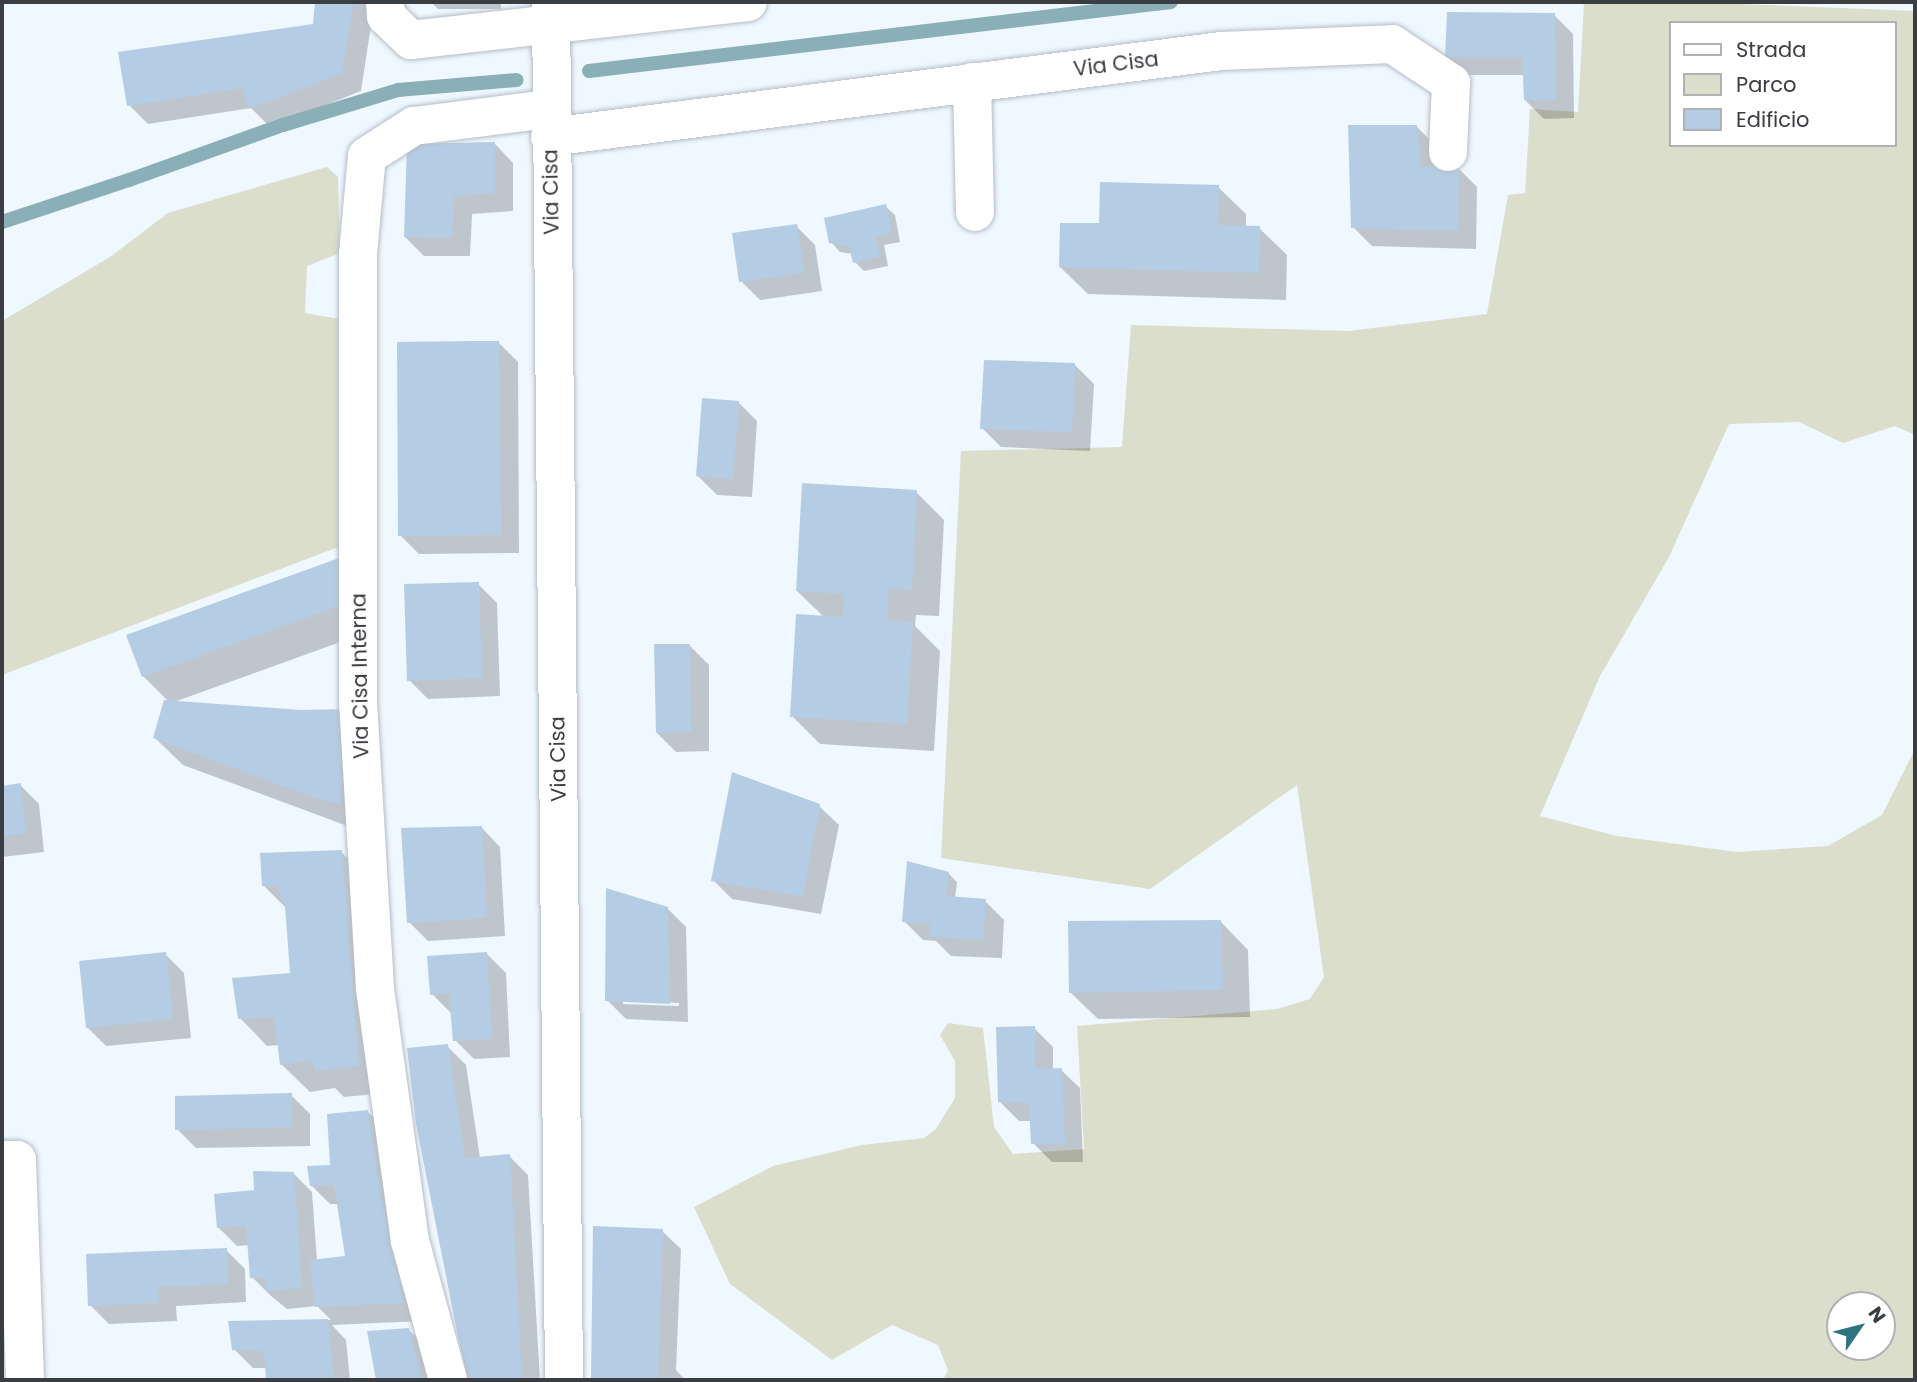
<!DOCTYPE html>
<style>
body{margin:0}
#map{position:relative;width:1917px;height:1382px;overflow:hidden;background:#eff7ff;font-family:Poppins,sans-serif}
div>[style]{position:absolute}
.green>*{inset:0;background:#dadeca}
.shadow>*{inset:0;background:#0003}
.stream>*{height:14px;margin:-7px;padding:0 7px;transform-origin:7px;border-radius:7px;background:#8aafb7}
.building>*{inset:0;background:#b5cde4}
.roads{filter:drop-shadow(0 0 2px #b4bdc7) drop-shadow(0 0 2px #b4bdc7)}
.minor>*{height:38px;margin:-19px;padding:0 19px;transform-origin:19px;border-radius:19px;background:#fff}
span{translate:-50% -50%;white-space:nowrap;text-align:center;line-height:1.15;-webkit-text-stroke:7px #fff;paint-order:stroke}
.street-label{font-size:21px;color:#3a3d41}
.frame{position:absolute;inset:0;border:4px solid #3a3d41;pointer-events:none}
.legend{position:absolute;left:1669px;top:21px;width:228px;height:126px;box-sizing:border-box;background:#fff;border:2px solid #b0b1b3;margin:0;padding:9px 12px;list-style:none;font-size:21px;color:#3a3d41}
.legend li{display:flex;align-items:center;gap:14px;height:35px}
.legend b{width:35px;border:2px solid #b0b1b3}
.north{position:absolute;left:1826px;top:1291px;width:70px;height:70px;box-sizing:border-box;background:#fff;border:2px solid #b0b1b3;border-radius:50%;rotate:55deg;font-size:19px;font-weight:700;line-height:28px;text-align:center;color:#3a3d41}
.north::after{content:'';display:block;margin:auto;width:24px;height:32px;background:#2e7581;clip-path:polygon(50% 0,100% 100%,50% 72%,0 100%)}
</style>
<div id="map">
<div class="green">
<i style="clip-path:polygon(evenodd,1584px 2px,1689px 2px,1915px 11px,1915px 435px,1895px 426px,1843px 443px,1799px 422px,1729px 424px,1669px 557px,1600px 676px,1540px 816px,1617px 836px,1737px 852px,1828px 846px,1882px 815px,1915px 749px,1915px 1380px,943px 1380px,948px 1370px,938px 1345px,892px 1325px,832px 1360px,730px 1284px,694px 1207px,773px 1166px,862px 1145px,924px 1138px,936px 1129px,955px 1098px,955px 1061px,940px 1035px,948px 1023px,983px 1028px,994px 1127px,1013px 1154px,1084px 1149px,1077px 1026px,1277px 1009px,1310px 999px,1324px 977px,1297px 785px,1150px 889px,941px 858px,961px 451px,1122px 447px,1131px 325px,1349px 331px,1487px 314px,1508px 195px,1525px 193px,1530px 109px,1578px 112px,1584px 2px,1670px 23px,1894px 23px,1894px 145px,1670px 145px,1670px 23px,1584px 2px,1882px 1305px,1882px 1347px,1840px 1347px,1840px 1305px,1882px 1305px)"></i>
<i style="clip-path:polygon(327px 167px,338px 177px,340px 253px,307px 266px,305px 313px,339px 319px,341px 546px,2px 675px,2px 321px,110px 257px,168px 213px)"></i>
</div>
<div class="shadow">
<i style="clip-path:polygon(317px 2px,370px 2px,374px 6px,361px 91px,270px 127px,251px 108px,148px 124px,129px 105px,315px 26px)"></i>
<i style="clip-path:polygon(431px 2px,501px 2px,501px 9px,438px 9px)"></i>
<i style="clip-path:polygon(1554px 15px,1573px 34px,1574px 118px,1544px 119px,1525px 100px,1525px 75px,1466px 75px,1447px 56px)"></i>
<i style="clip-path:polygon(1417px 127px,1477px 187px,1476px 249px,1372px 246px,1353px 227px)"></i>
<i style="clip-path:polygon(495px 144px,513px 163px,513px 211px,472px 214px,470px 256px,424px 256px,405px 237px)"></i>
<i style="clip-path:polygon(1218px 187px,1246px 214px,1246px 227px,1259px 228px,1287px 255px,1286px 300px,1088px 294px,1060px 267px,1100px 225px)"></i>
<i style="clip-path:polygon(885px 206px,895px 215px,900px 242px,884px 245px,888px 266px,864px 271px,855px 262px,853px 254px,840px 252px,831px 242px)"></i>
<i style="clip-path:polygon(796px 226px,815px 245px,822px 291px,760px 300px,741px 281px)"></i>
<i style="clip-path:polygon(499px 343px,518px 362px,519px 553px,419px 554px,400px 535px)"></i>
<i style="clip-path:polygon(1075px 365px,1094px 384px,1090px 451px,1001px 447px,982px 428px)"></i>
<i style="clip-path:polygon(738px 402px,757px 421px,752px 497px,717px 495px,698px 476px)"></i>
<i style="clip-path:polygon(916px 492px,944px 520px,939px 616px,916px 615px,915px 626px,940px 651px,934px 751px,820px 744px,792px 716px,824px 617px,797px 591px)"></i>
<i style="clip-path:polygon(478px 584px,497px 603px,500px 696px,428px 699px,409px 680px)"></i>
<i style="clip-path:polygon(369px 587px,368px 632px,174px 702px,301px 712px,343px 711px,350px 827px,183px 765px,155px 738px,169px 702px,143px 676px)"></i>
<i style="clip-path:polygon(690px 646px,709px 665px,709px 751px,676px 752px,657px 733px)"></i>
<i style="clip-path:polygon(20px 785px,39px 804px,44px 852px,2px 857px,2px 787px)"></i>
<i style="clip-path:polygon(819px 806px,839px 825px,821px 914px,732px 899px,713px 880px)"></i>
<i style="clip-path:polygon(482px 828px,500px 847px,505px 936px,428px 941px,409px 922px)"></i>
<i style="clip-path:polygon(341px 852px,369px 879px,386px 1093px,344px 1097px,335px 1088px,310px 1092px,282px 1065px,279px 1045px,267px 1046px,240px 1018px,292px 974px,287px 909px,264px 886px)"></i>
<i style="clip-path:polygon(948px 873px,957px 882px,955px 898px,985px 901px,1004px 920px,1002px 958px,951px 956px,936px 941px,923px 940px,904px 921px)"></i>
<i style="clip-path:polygon(evenodd,667px 908px,686px 927px,688px 1022px,626px 1019px,607px 1000px,667px 908px,623px 1000px,679px 1003px,679px 1006px,623px 1004px,623px 1000px)"></i>
<i style="clip-path:polygon(1221px 922px,1248px 950px,1250px 1017px,1098px 1019px,1070px 992px)"></i>
<i style="clip-path:polygon(165px 954px,184px 973px,191px 1038px,106px 1046px,87px 1027px)"></i>
<i style="clip-path:polygon(487px 954px,506px 973px,510px 1057px,474px 1059px,455px 1040px,451px 1013px,432px 994px)"></i>
<i style="clip-path:polygon(1034px 1028px,1053px 1047px,1053px 1070px,1061px 1070px,1080px 1088px,1083px 1162px,1052px 1162px,1033px 1143px,1031px 1121px,1019px 1121px,1000px 1102px)"></i>
<i style="clip-path:polygon(447px 1046px,466px 1065px,480px 1158px,509px 1156px,528px 1175px,540px 1380px,470px 1380px,460px 1337px)"></i>
<i style="clip-path:polygon(291px 1095px,310px 1114px,310px 1146px,196px 1148px,177px 1129px)"></i>
<i style="clip-path:polygon(368px 1112px,387px 1131px,422px 1321px,332px 1325px,346px 1340px,350px 1380px,268px 1380px,267px 1368px,253px 1368px,234px 1349px,230px 1323px,331px 1320px,317px 1306px,287px 1309px,271px 1296px,252px 1277px,249px 1245px,237px 1246px,218px 1227px,256px 1191px,293px 1173px,312px 1192px,317px 1261px,348px 1257px,339px 1204px,330px 1204px,311px 1185px,332px 1167px)"></i>
<i style="clip-path:polygon(595px 1228px,662px 1231px,681px 1249px,676px 1370px,685px 1380px,593px 1380px)"></i>
<i style="clip-path:polygon(226px 1250px,245px 1269px,246px 1302px,176px 1306px,177px 1321px,109px 1324px,90px 1305px)"></i>
<i style="clip-path:polygon(408px 1329px,427px 1348px,435px 1380px,378px 1380px,369px 1333px)"></i>
</div>
<div class="stream">
<i style="left:589px;top:71px;width:586px;rotate:-6.76deg"></i>
<i style="left:2px;top:222px;width:134px;rotate:-18.3deg"></i>
<i style="left:129px;top:180px;width:164px;rotate:-19.7deg"></i>
<i style="left:283px;top:125px;width:120px;rotate:-16.9deg"></i>
<i style="left:398px;top:90px;width:119px;rotate:-4.8deg"></i>
</div>
<div class="building">
<i style="clip-path:polygon(315px 2px,354px 2px,342px 73px,249px 109px,242px 88px,127px 106px,118px 52px,313px 24px)"></i>
<i style="clip-path:polygon(1447px 12px,1555px 13px,1556px 100px,1524px 100px,1522px 57px,1445px 57px)"></i>
<i style="clip-path:polygon(1348px 125px,1417px 125px,1421px 167px,1459px 167px,1458px 231px,1351px 228px)"></i>
<i style="clip-path:polygon(495px 142px,495px 193px,454px 196px,452px 238px,404px 237px,407px 144px)"></i>
<i style="clip-path:polygon(1100px 182px,1219px 185px,1218px 225px,1260px 226px,1259px 273px,1059px 267px,1060px 223px,1099px 223px)"></i>
<i style="clip-path:polygon(886px 204px,892px 233px,876px 237px,880px 257px,853px 263px,849px 246px,829px 243px,824px 218px)"></i>
<i style="clip-path:polygon(797px 224px,804px 273px,739px 282px,732px 233px)"></i>
<i style="clip-path:polygon(474px 341px,499px 341px,501px 535px,398px 536px,397px 342px)"></i>
<i style="clip-path:polygon(984px 360px,1075px 363px,1072px 432px,980px 429px)"></i>
<i style="clip-path:polygon(702px 398px,739px 401px,733px 479px,696px 476px)"></i>
<i style="clip-path:polygon(802px 483px,917px 490px,912px 590px,889px 588px,887px 620px,913px 622px,907px 724px,790px 717px,796px 614px,843px 617px,844px 594px,796px 591px)"></i>
<i style="clip-path:polygon(342px 557px,341px 605px,142px 677px,126px 635px)"></i>
<i style="clip-path:polygon(479px 582px,482px 678px,407px 681px,404px 584px)"></i>
<i style="clip-path:polygon(654px 644px,690px 644px,691px 732px,656px 733px)"></i>
<i style="clip-path:polygon(164px 700px,301px 710px,344px 709px,341px 803px,321px 800px,153px 738px)"></i>
<i style="clip-path:polygon(732px 772px,820px 804px,803px 896px,711px 881px)"></i>
<i style="clip-path:polygon(21px 783px,26px 833px,2px 836px,2px 786px)"></i>
<i style="clip-path:polygon(482px 826px,487px 918px,407px 923px,401px 828px)"></i>
<i style="clip-path:polygon(342px 850px,359px 1066px,315px 1071px,311px 1060px,280px 1065px,274px 1017px,238px 1019px,232px 978px,290px 973px,285px 906px,277px 886px,262px 886px,260px 853px)"></i>
<i style="clip-path:polygon(907px 861px,949px 872px,946px 896px,986px 899px,983px 940px,930px 937px,930px 924px,902px 922px)"></i>
<i style="clip-path:polygon(606px 888px,668px 907px,670px 1004px,605px 1001px)"></i>
<i style="clip-path:polygon(1221px 920px,1223px 990px,1069px 993px,1068px 921px)"></i>
<i style="clip-path:polygon(166px 952px,173px 1019px,86px 1028px,79px 961px)"></i>
<i style="clip-path:polygon(487px 952px,492px 1039px,453px 1041px,449px 993px,430px 995px,427px 956px)"></i>
<i style="clip-path:polygon(1035px 1026px,1035px 1069px,1062px 1068px,1065px 1144px,1031px 1144px,1029px 1103px,998px 1102px,996px 1027px)"></i>
<i style="clip-path:polygon(448px 1044px,465px 1158px,510px 1154px,522px 1380px,468px 1380px,458px 1337px,416px 1124px,407px 1048px)"></i>
<i style="clip-path:polygon(292px 1093px,292px 1127px,175px 1130px,175px 1096px)"></i>
<i style="clip-path:polygon(368px 1110px,378px 1178px,405px 1303px,315px 1307px,310px 1260px,345px 1256px,334px 1185px,310px 1186px,307px 1166px,330px 1165px,327px 1114px)"></i>
<i style="clip-path:polygon(253px 1171px,294px 1172px,302px 1288px,266px 1291px,265px 1278px,250px 1278px,246px 1226px,217px 1228px,214px 1194px,254px 1190px)"></i>
<i style="clip-path:polygon(593px 1226px,663px 1229px,658px 1380px,591px 1380px)"></i>
<i style="clip-path:polygon(227px 1248px,228px 1284px,158px 1287px,159px 1303px,88px 1306px,86px 1254px)"></i>
<i style="clip-path:polygon(328px 1319px,334px 1380px,266px 1380px,264px 1351px,232px 1350px,228px 1321px)"></i>
<i style="clip-path:polygon(409px 1328px,422px 1380px,376px 1380px,367px 1331px)"></i>
</div>
<div class="roads">
<div class="minor">
<i style="left:385px;top:2px;width:14px;rotate:86deg"></i>
<i style="left:386px;top:16px;width:35px;rotate:44deg"></i>
<i style="left:411px;top:40px;width:339px;rotate:-6.4deg"></i>
<i style="left:551px;top:2px;width:1378px;rotate:89.46deg"></i>
<i style="left:972px;top:82px;width:130px;rotate:88.7deg"></i>
<i style="left:550px;top:137px;width:676px;rotate:-7.3deg"></i>
<i style="left:1221px;top:51px;width:171px;rotate:-2.3deg"></i>
<i style="left:1392px;top:44px;width:71px;rotate:33.5deg"></i>
<i style="left:1451px;top:83px;width:69px;rotate:92.5deg"></i>
<i style="left:2px;top:1160px;width:15px"></i>
<i style="left:17px;top:1160px;width:220px;rotate:87.9deg"></i>
<i style="left:448px;top:1380px;width:144px;rotate:-105.3deg"></i>
<i style="left:410px;top:1241px;width:255px;rotate:-97.9deg"></i>
<i style="left:375px;top:988px;width:284px;rotate:-93.4deg"></i>
<i style="left:358px;top:705px;width:451px;rotate:-90deg"></i>
<i style="left:358px;top:254px;width:98px;rotate:-84.8deg"></i>
<i style="left:367px;top:156px;width:56px;rotate:-32.6deg"></i>
<i style="left:414px;top:126px;width:136px;rotate:-7.2deg"></i>
</div>
</div>
<div class="street-label">
<span style="left:1116px;top:64px;rotate:-7deg">Via Cisa</span>
<span style="left:551px;top:192px;rotate:-91deg">Via Cisa</span>
<span style="left:360px;top:676px;rotate:-91deg">Via Cisa Interna</span>
<span style="left:558px;top:759px;rotate:-91deg">Via Cisa</span>
</div>
<div class="frame"></div>
<ul class="legend">
<li><b style="height:9px;background:#fff"></b>Strada</li>
<li><b style="height:19px;background:#dadeca"></b>Parco</li>
<li><b style="height:19px;background:#b5cde4"></b>Edificio</li>
</ul>
<div class="north">N</div>
</div>
